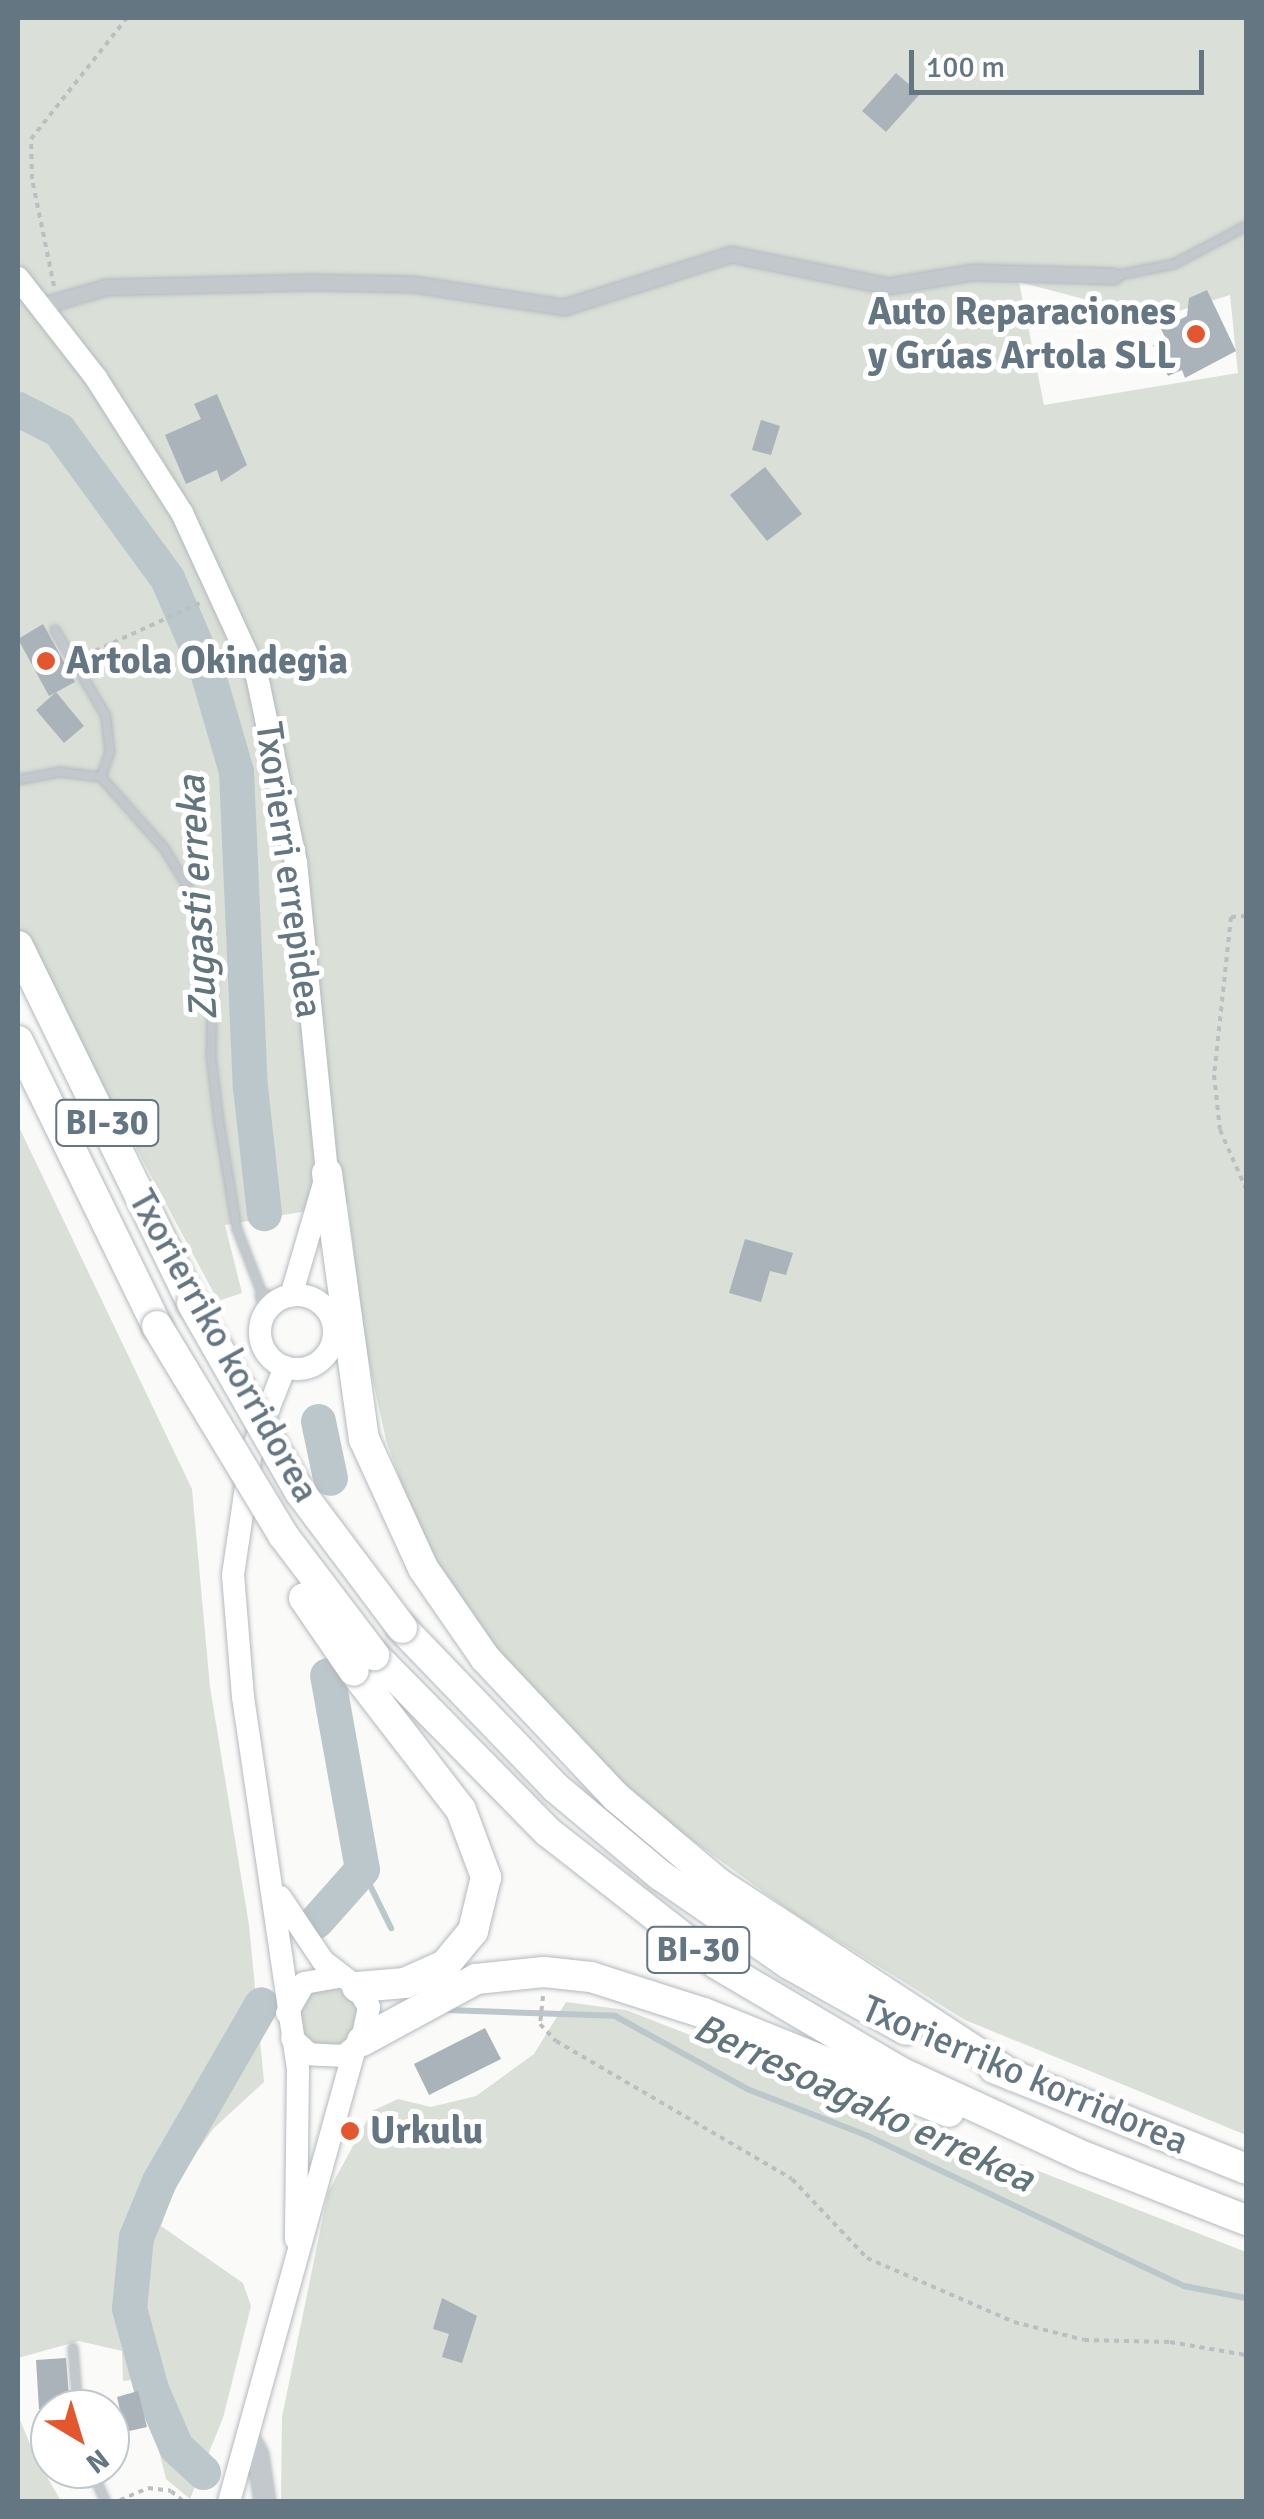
<!DOCTYPE html>
<meta charset="utf-8">
<style>
body{margin:0}
#map{position:relative;width:1264px;height:2519px;overflow:hidden;background:#fafaf8;font-family:Signika,sans-serif}
div>[style]{position:absolute}
.green>*{inset:0;background:#dadfd7}
.round{border-radius:50%}
.stream>*{height:6px;margin:-3px;padding:0 3px;transform-origin:3px;border-radius:3px;background:#bbc7cb}
.river>*{height:35px;margin:-17.5px;padding:0 17.5px;transform-origin:17.5px;border-radius:17.5px;background:#bbc7cb}
.building>*{inset:0;background:#aab3b9}
.path>*{height:4px;margin-top:-2px;transform-origin:0;background:repeating-linear-gradient(90deg,#bbbfc2 0 5px,transparent 0 10px)}
.roads{filter:drop-shadow(0 0 2px #b3babf) drop-shadow(0 0 2px #b3babf)}
.service>*{height:8px;margin:-4px;padding:0 4px;transform-origin:4px;border-radius:4px;background:#c3c8cc}
.minor>*{height:15px;margin:-7.5px;padding:0 7.5px;transform-origin:7.5px;border-radius:7.5px;background:#c3c8cc}
.tertiary>*{height:20px;margin:-10px;padding:0 10px;transform-origin:10px;border-radius:10px;background:#c3c8cc}
.secondary>*{height:22px;margin:-11px;padding:0 11px;transform-origin:11px;border-radius:11px;background:#fff}
.secondary>.ring{margin:-11px;padding:0;box-sizing:content-box;background:none;border:22px solid #fff;border-radius:50%}
.motorway>*{height:30px;margin:-15px;padding:0 15px;transform-origin:15px;border-radius:15px;background:#fff}
.bridges{filter:drop-shadow(0 0 2px #b4b9bd) drop-shadow(0 0 2px #b4b9bd)}
.motorway-bridge>*{height:30px;margin:-15px;padding:0 15px;transform-origin:15px;border-radius:15px;background:#fff}
.dots>*{width:28px;height:28px;translate:-50% -50%;box-sizing:border-box;border:5px solid #fff;border-radius:50%}
span{translate:-50% -50%;white-space:nowrap;text-align:center;line-height:1.15;-webkit-text-stroke:10px #fff;paint-order:stroke}
.shield-label span{padding:2px 8px;background:#fff;border:2px solid;border-radius:8px;-webkit-text-stroke-width:0}
.shield-label{font-size:35px;color:#657683;font-weight:700}
.poi-label{font-size:38px;color:#657683;font-weight:700}
.right{translate:-100% -50%;text-align:right}
.left{translate:0 -50%;text-align:left}
.street-label{font-size:38px;color:#657683}
.water-label{font-size:40px;color:#60757c;font-style:italic}
.frame{position:absolute;inset:0;border:20px solid #657683;pointer-events:none}
.north{position:absolute;left:30px;top:2389px;width:100px;height:100px;box-sizing:border-box;background:#fff;border:2px solid #c1c8cd;border-radius:50%;rotate:142deg;font-size:28px;font-weight:700;line-height:40px;text-align:center;color:#657683}
.north::after{content:'';display:block;margin:auto;width:35px;height:45px;background:#e4572e;clip-path:polygon(50% 0,100% 100%,50% 72%,0 100%)}
.scale{position:absolute;left:909px;top:50px;width:295px;height:45px;box-sizing:border-box;border:5px solid #657683;border-top:0;padding-left:12px;font-size:30px;line-height:35px;white-space:nowrap;color:#657683;-webkit-text-stroke:8px #fff;paint-order:stroke}
</style>
<div id="map">
<div class="green">
<i style="clip-path:polygon(evenodd,18px 18px,1246px 18px,1246px 2135px,965px 2020px,793px 1913px,682px 1833px,585px 1750px,512px 1672px,454px 1594px,413px 1516px,386px 1440px,364px 1340px,348px 1204px,225px 1225px,242px 1293px,218px 1301px,18px 927px,18px 18px,1019px 282px,1156px 318px,1230px 295px,1238px 373px,1044px 405px,1019px 282px)"></i>
<i style="clip-path:polygon(18px 1125px,192px 1489px,210px 1687px,249px 1925px,264px 2082px,213px 2129px,178px 2179px,161px 2226px,243px 2283px,251px 2306px,223px 2418px,190px 2499px,166px 2479px,141px 2379px,123px 2381px,122px 2351px,79px 2341px,18px 2358px)"></i>
<i class="round" style="left:299px;top:1988px;width:58px;height:58px"></i>
<i style="clip-path:polygon(566px 2002px,626px 2010px,1246px 2252px,1246px 2501px,281px 2502px,282px 2417px,328px 2192px,372px 2111px,398px 2099px,431px 2107px,476px 2096px,534px 2054px)"></i>
<i style="clip-path:polygon(18px 2415px,34px 2454px,61px 2501px,18px 2501px)"></i>
</div>
<div class="stream">
<i style="left:362px;top:1869px;width:66px;rotate:63.8deg"></i>
<i style="left:447px;top:2010px;width:168px;rotate:2deg"></i>
<i style="left:615px;top:2016px;width:151px;rotate:28.9deg"></i>
<i style="left:747px;top:2089px;width:130px;rotate:21.2deg"></i>
<i style="left:868px;top:2136px;width:350px;rotate:25.4deg"></i>
<i style="left:1184px;top:2286px;width:63px;rotate:11deg"></i>
</div>
<div class="river">
<i style="left:18px;top:409px;width:46px;rotate:27.1deg"></i>
<i style="left:59px;top:430px;width:183px;rotate:53.9deg"></i>
<i style="left:167px;top:578px;width:98px;rotate:66.6deg"></i>
<i style="left:206px;top:668px;width:107px;rotate:73.8deg"></i>
<i style="left:236px;top:771px;width:316px;rotate:87.5deg"></i>
<i style="left:250px;top:1087px;width:127px;rotate:83.7deg"></i>
<i style="left:318px;top:1421px;width:58px;rotate:78.1deg"></i>
<i style="left:316px;top:1921px;width:69px;rotate:-48.5deg"></i>
<i style="left:362px;top:1869px;width:197px;rotate:-100.2deg"></i>
<i style="left:203px;top:2472px;width:37px;rotate:-137deg"></i>
<i style="left:176px;top:2447px;width:63px;rotate:-113.3deg"></i>
<i style="left:151px;top:2389px;width:84px;rotate:-105.2deg"></i>
<i style="left:129px;top:2308px;width:71px;rotate:-84.4deg"></i>
<i style="left:136px;top:2237px;width:61px;rotate:-67.7deg"></i>
<i style="left:159px;top:2181px;width:204px;rotate:-60deg"></i>
</div>
<div class="building">
<i style="clip-path:polygon(896px 73px,920px 94px,886px 132px,862px 111px)"></i>
<i style="clip-path:polygon(1207px 290px,1236px 351px,1185px 378px,1182px 370px,1168px 376px,1153px 345px,1166px 339px,1161px 329px,1187px 316px,1189px 298px)"></i>
<i style="clip-path:polygon(217px 394px,247px 465px,221px 482px,217px 470px,186px 484px,165px 435px,201px 419px,194px 404px)"></i>
<i style="clip-path:polygon(761px 420px,780px 426px,771px 455px,752px 450px)"></i>
<i style="clip-path:polygon(765px 467px,802px 514px,767px 541px,730px 495px)"></i>
<i style="clip-path:polygon(43px 624px,75px 682px,49px 696px,18px 639px)"></i>
<i style="clip-path:polygon(56px 692px,84px 726px,64px 743px,36px 710px)"></i>
<i style="clip-path:polygon(745px 1239px,793px 1253px,786px 1275px,770px 1271px,761px 1302px,729px 1293px)"></i>
<i style="clip-path:polygon(485px 2028px,501px 2059px,429px 2095px,414px 2064px)"></i>
<i style="clip-path:polygon(442px 2298px,477px 2316px,462px 2363px,442px 2357px,449px 2334px,433px 2329px)"></i>
<i style="clip-path:polygon(66px 2358px,70px 2409px,39px 2409px,36px 2360px)"></i>
<i style="clip-path:polygon(138px 2391px,147px 2427px,125px 2432px,117px 2397px)"></i>
</div>
<div class="path">
<i style="left:54px;top:286px;width:109px;rotate:-101.6deg"></i>
<i style="left:32px;top:179px;width:40px;rotate:-91.4deg"></i>
<i style="left:31px;top:139px;width:154px;rotate:-51.6deg"></i>
<i style="left:86px;top:655px;width:125px;rotate:-24.5deg"></i>
<i style="left:1246px;top:916px;width:15px;rotate:176deg"></i>
<i style="left:1231px;top:917px;width:159px;rotate:96.1deg"></i>
<i style="left:1214px;top:1075px;width:55px;rotate:83.8deg"></i>
<i style="left:1220px;top:1130px;width:64px;rotate:66.2deg"></i>
<i style="left:543px;top:1996px;width:28px;rotate:96deg"></i>
<i style="left:540px;top:2024px;width:23px;rotate:47deg"></i>
<i style="left:556px;top:2041px;width:273px;rotate:30.3deg"></i>
<i style="left:792px;top:2179px;width:109px;rotate:46.5deg"></i>
<i style="left:867px;top:2258px;width:160px;rotate:23.5deg"></i>
<i style="left:1014px;top:2322px;width:72px;rotate:14.4deg"></i>
<i style="left:1084px;top:2340px;width:86px;rotate:1.3deg"></i>
<i style="left:1170px;top:2342px;width:77px;rotate:9.7deg"></i>
<i style="left:120px;top:2500px;width:30px;rotate:-23deg"></i>
<i style="left:148px;top:2488px;width:23px;rotate:7deg"></i>
<i style="left:171px;top:2491px;width:17px;rotate:40deg"></i>
</div>
<div class="roads">
<div class="service">
<i style="left:1114px;top:276px;width:61px;rotate:-11.3deg"></i>
<i style="left:1174px;top:264px;width:81px;rotate:-27.8deg"></i>
<i style="left:55px;top:630px;width:100px;rotate:59.3deg"></i>
<i style="left:106px;top:716px;width:36px;rotate:84deg"></i>
<i style="left:110px;top:752px;width:27px;rotate:110deg"></i>
<i style="left:18px;top:780px;width:43px;rotate:-10.8deg"></i>
<i style="left:60px;top:772px;width:41px;rotate:7deg"></i>
<i style="left:101px;top:777px;width:95px;rotate:48.4deg"></i>
<i style="left:164px;top:848px;width:63px;rotate:58.6deg"></i>
<i style="left:197px;top:902px;width:64px;rotate:75.5deg"></i>
<i style="left:213px;top:964px;width:92px;rotate:91.2deg"></i>
<i style="left:211px;top:1056px;width:66px;rotate:83.1deg"></i>
<i style="left:219px;top:1122px;width:109px;rotate:80.5deg"></i>
<i style="left:237px;top:1229px;width:72px;rotate:68.8deg"></i>
<i style="left:73px;top:2348px;width:61px;rotate:85.3deg"></i>
<i style="left:91px;top:2469px;width:36px;rotate:66deg"></i>
</div>
<div class="minor">
<i style="left:41px;top:306px;width:68px;rotate:-16.3deg"></i>
<i style="left:106px;top:287px;width:206px;rotate:-1.4deg"></i>
<i style="left:312px;top:282px;width:101px;rotate:1.1deg"></i>
<i style="left:413px;top:284px;width:153px;rotate:8.7deg"></i>
<i style="left:564px;top:307px;width:175px;rotate:-17.6deg"></i>
<i style="left:731px;top:254px;width:160px;rotate:11.5deg"></i>
<i style="left:888px;top:286px;width:86px;rotate:-9.4deg"></i>
<i style="left:973px;top:272px;width:141px;rotate:1.6deg"></i>
<i style="left:263px;top:1296px;width:13px;rotate:48deg"></i>
</div>
<div class="tertiary">
<i style="left:249px;top:2438px;width:19px;rotate:62deg"></i>
<i style="left:258px;top:2455px;width:48px;rotate:81.5deg"></i>
</div>
<div class="secondary">
<i style="left:18px;top:278px;width:127px;rotate:52deg"></i>
<i style="left:96px;top:378px;width:160px;rotate:57.5deg"></i>
<i style="left:182px;top:513px;width:179px;rotate:65.3deg"></i>
<i style="left:257px;top:676px;width:190px;rotate:78.2deg"></i>
<i style="left:296px;top:862px;width:313px;rotate:84.3deg"></i>
<i style="left:327px;top:1173px;width:128px;rotate:106.3deg"></i>
<i class="ring" style="left:260px;top:1295px;width:52px;height:52px"></i>
<i style="left:285px;top:1367px;width:92px;rotate:111.6deg"></i>
<i style="left:251px;top:1453px;width:123px;rotate:98.4deg"></i>
<i style="left:233px;top:1575px;width:122px;rotate:85.3deg"></i>
<i style="left:243px;top:1697px;width:376px;rotate:81.6deg"></i>
<i style="left:298px;top:2069px;width:170px;rotate:90.7deg"></i>
<i style="left:280px;top:1897px;width:77px;rotate:56.1deg"></i>
<i style="left:323px;top:1961px;width:43px;rotate:37.4deg"></i>
<i style="left:357px;top:1987px;width:23px;rotate:59deg"></i>
<i style="left:369px;top:2007px;width:35px;rotate:102deg"></i>
<i style="left:362px;top:2041px;width:23px;rotate:140deg"></i>
<i style="left:344px;top:2056px;width:35px;rotate:-177deg"></i>
<i style="left:309px;top:2054px;width:23px;rotate:-137deg"></i>
<i style="left:287px;top:2013px;width:34px;rotate:-60deg"></i>
<i style="left:304px;top:1983px;width:36px;rotate:-10deg"></i>
<i style="left:229px;top:2502px;width:469px;rotate:-74.5deg"></i>
</div>
<div class="motorway">
<i style="left:18px;top:946px;width:397px;rotate:64deg"></i>
<i style="left:18px;top:1041px;width:317px;rotate:64deg"></i>
<i style="left:327px;top:1173px;width:269px;rotate:82.1deg"></i>
<i style="left:364px;top:1439px;width:142px;rotate:65.4deg"></i>
<i style="left:423px;top:1568px;width:109px;rotate:55.4deg"></i>
<i style="left:485px;top:1658px;width:191px;rotate:46.7deg"></i>
<i style="left:616px;top:1797px;width:133px;rotate:40.1deg"></i>
<i style="left:718px;top:1883px;width:353px;rotate:33.2deg"></i>
<i style="left:402px;top:1628px;width:222px;rotate:46.1deg"></i>
<i style="left:556px;top:1788px;width:136px;rotate:39.9deg"></i>
<i style="left:660px;top:1875px;width:157px;rotate:34.6deg"></i>
<i style="left:789px;top:1964px;width:134px;rotate:29.4deg"></i>
<i style="left:374px;top:1655px;width:248px;rotate:45.5deg"></i>
<i style="left:548px;top:1832px;width:214px;rotate:38deg"></i>
<i style="left:717px;top:1964px;width:215px;rotate:30.5deg"></i>
<i style="left:902px;top:2073px;width:201px;rotate:24.7deg"></i>
<i style="left:1085px;top:2157px;width:173px;rotate:21.4deg"></i>
<i style="left:354px;top:1671px;width:175px;rotate:52.4deg"></i>
<i style="left:461px;top:1810px;width:72px;rotate:69.5deg"></i>
<i style="left:486px;top:1877px;width:56px;rotate:103.5deg"></i>
<i style="left:473px;top:1931px;width:44px;rotate:129.5deg"></i>
<i style="left:445px;top:1965px;width:44px;rotate:155.8deg"></i>
<i style="left:405px;top:1983px;width:48px;rotate:175.2deg"></i>
<i style="left:362px;top:2041px;width:130px;rotate:-28.5deg"></i>
<i style="left:476px;top:1979px;width:68px;rotate:-5.9deg"></i>
<i style="left:544px;top:1972px;width:47px;rotate:6.1deg"></i>
<i style="left:591px;top:1977px;width:119px;rotate:17.7deg"></i>
<i style="left:704px;top:2013px;width:264px;rotate:22deg"></i>
<i style="left:994px;top:2068px;width:271px;rotate:21.8deg"></i>
</div>
</div>
<div class="bridges">
<div class="motorway-bridge">
<i style="left:192px;top:1303px;width:218px;rotate:60.3deg"></i>
<i style="left:300px;top:1492px;width:170px;rotate:53.1deg"></i>
<i style="left:157px;top:1326px;width:244px;rotate:58.9deg"></i>
<i style="left:283px;top:1535px;width:151px;rotate:52.8deg"></i>
<i style="left:304px;top:1598px;width:88px;rotate:55.6deg"></i>
</div>
</div>
<div class="dots">
<i style="left:1196px;top:334px;background:#e4572e"></i>
<i style="left:46px;top:661px;background:#e4572e"></i>
<i style="left:350px;top:2131px;background:#e4572e"></i>
</div>
<div class="shield-label">
<span style="left:107px;top:1123px">BI-30</span>
<span style="left:698px;top:1950px">BI-30</span>
</div>
<div class="poi-label">
<span class="right" style="left:1176px;top:334px">Auto Reparaciones<br>y Grúas Artola SLL</span>
<span class="left" style="left:66px;top:661px">Artola Okindegia</span>
<span class="left" style="left:370px;top:2131px">Urkulu</span>
</div>
<div class="street-label">
<span style="left:289px;top:870px;rotate:82deg">Txorierri errepidea</span>
<span style="left:224px;top:1346px;rotate:61deg">Txorierriko korridorea</span>
<span style="left:1025px;top:2075px;rotate:23deg">Txorierriko korridorea</span>
</div>
<div class="water-label">
<span style="left:197px;top:898px;rotate:-93deg">Zugasti erreka</span>
<span style="left:864px;top:2103px;rotate:25deg">Berresoagako errekea</span>
</div>
<div class="frame"></div>
<div class="north">N</div>
<div class="scale">100 m</div>
</div>
